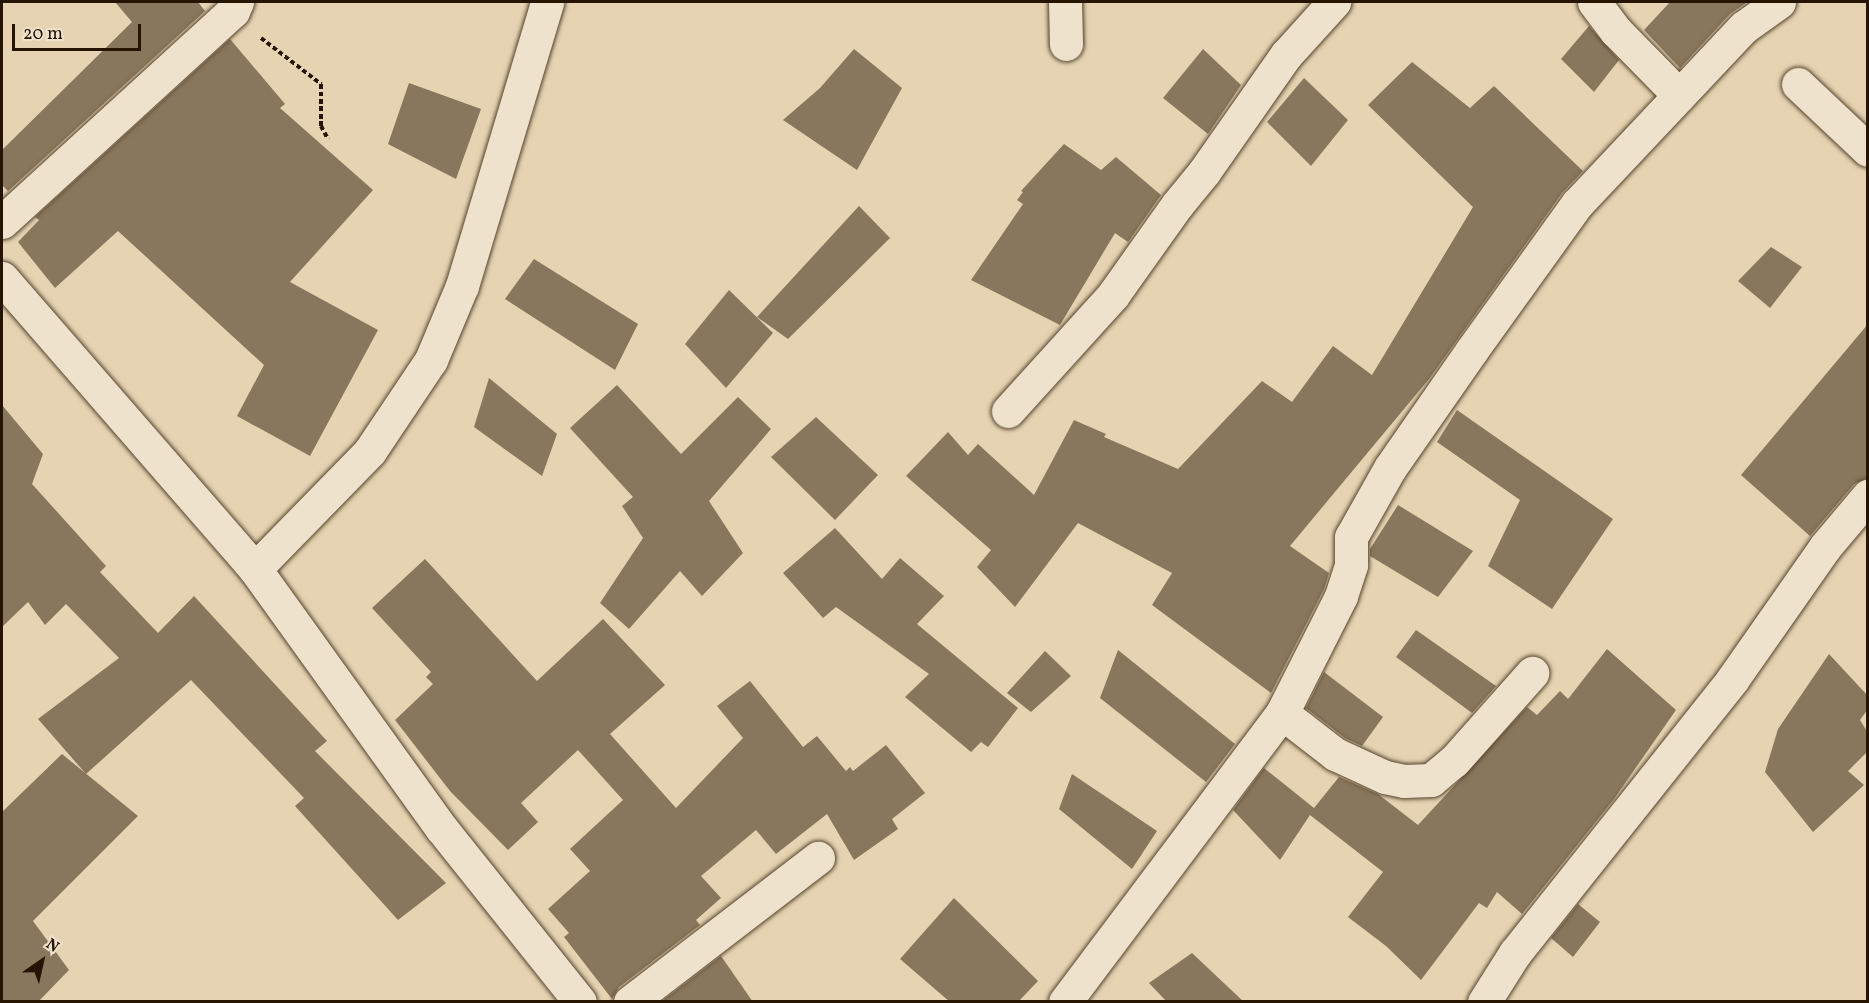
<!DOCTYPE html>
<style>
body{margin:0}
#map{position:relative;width:1869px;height:1003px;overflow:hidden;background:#e6d3b2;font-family:Vollkorn,serif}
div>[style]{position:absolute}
.building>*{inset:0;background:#89775d}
.path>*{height:4px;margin-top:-2px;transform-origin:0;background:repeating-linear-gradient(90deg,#251400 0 4.5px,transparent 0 7.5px)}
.roads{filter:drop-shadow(0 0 2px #55442c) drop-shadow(0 0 2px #55442c)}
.minor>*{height:33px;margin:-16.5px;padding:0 16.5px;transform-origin:16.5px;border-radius:16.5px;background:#efe2cd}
span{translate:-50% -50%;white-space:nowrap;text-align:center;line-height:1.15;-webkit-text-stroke:4.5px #efe2cd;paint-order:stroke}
.frame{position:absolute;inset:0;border:3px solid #251400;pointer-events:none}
.north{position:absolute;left:12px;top:931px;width:60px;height:60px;-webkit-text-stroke:4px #efe2cd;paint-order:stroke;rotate:34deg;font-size:16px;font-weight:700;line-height:24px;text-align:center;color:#251400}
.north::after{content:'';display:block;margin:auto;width:21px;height:27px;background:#251400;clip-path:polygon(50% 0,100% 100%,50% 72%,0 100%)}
.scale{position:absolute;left:12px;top:24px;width:129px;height:27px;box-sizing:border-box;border:3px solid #251400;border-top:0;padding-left:8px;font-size:18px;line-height:21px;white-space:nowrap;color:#251400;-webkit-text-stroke:4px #efe2cd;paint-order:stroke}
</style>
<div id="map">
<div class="building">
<i style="clip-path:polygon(115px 2px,198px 2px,205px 11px,8px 191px,2px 185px,2px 150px,132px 22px)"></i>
<i style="clip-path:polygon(1670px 2px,1747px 2px,1730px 14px,1680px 68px,1644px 30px)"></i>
<i style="clip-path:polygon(1589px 26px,1619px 60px,1594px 92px,1561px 59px)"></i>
<i style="clip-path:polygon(230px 39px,285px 104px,280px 108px,373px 190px,290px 282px,378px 330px,310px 456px,237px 416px,264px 365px,118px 231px,55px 288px,18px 242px,39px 220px,35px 217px)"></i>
<i style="clip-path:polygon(854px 49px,902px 88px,857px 170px,783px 120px,820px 88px)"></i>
<i style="clip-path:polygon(1203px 49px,1241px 85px,1208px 134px,1163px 98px)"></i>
<i style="clip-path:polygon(1412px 62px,1470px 108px,1494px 86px,1583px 171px,1562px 193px,1429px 379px,1290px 546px,1329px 573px,1324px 589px,1271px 693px,1152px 605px,1172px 573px,1078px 523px,1015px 607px,977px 567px,991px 550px,906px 476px,948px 432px,968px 455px,978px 444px,1034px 495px,1074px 420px,1106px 434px,1104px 437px,1178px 469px,1262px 381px,1292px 402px,1333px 346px,1372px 375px,1473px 207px,1368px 105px)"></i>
<i style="clip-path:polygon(1304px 78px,1348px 120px,1311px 166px,1267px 122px)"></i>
<i style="clip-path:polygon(409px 83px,481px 109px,456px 179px,388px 144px)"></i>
<i style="clip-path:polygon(1064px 144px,1101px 170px,1116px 157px,1161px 195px,1128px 242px,1115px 233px,1060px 325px,971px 280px,1023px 204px,1017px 200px,1023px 192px,1021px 191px)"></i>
<i style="clip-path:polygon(859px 206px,890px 238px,788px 339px,757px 317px)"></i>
<i style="clip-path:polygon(1771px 247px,1802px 267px,1770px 308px,1738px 281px)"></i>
<i style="clip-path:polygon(534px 259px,638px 324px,615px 370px,505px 299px)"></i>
<i style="clip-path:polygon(729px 290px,773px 333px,726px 388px,685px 344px)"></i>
<i style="clip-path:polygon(1868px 324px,1868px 478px,1854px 484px,1810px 536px,1741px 475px)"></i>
<i style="clip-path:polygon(489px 378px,557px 434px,542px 476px,474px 427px)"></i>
<i style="clip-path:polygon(617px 385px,681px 454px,738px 397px,771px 429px,709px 501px,743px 553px,702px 596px,680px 571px,629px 629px,600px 603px,643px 538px,622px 506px,633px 497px,570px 428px)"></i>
<i style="clip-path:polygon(2px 405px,43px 454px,32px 484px,106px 566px,100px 572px,158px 633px,194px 596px,327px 741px,315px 751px,446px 883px,398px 920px,295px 806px,304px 798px,191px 680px,86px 774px,38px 719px,119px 658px,66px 604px,45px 625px,28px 602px,2px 627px)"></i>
<i style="clip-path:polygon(1457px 410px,1613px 519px,1552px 609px,1488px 566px,1520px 500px,1437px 442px)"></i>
<i style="clip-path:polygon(816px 417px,878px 475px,835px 520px,771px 457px)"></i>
<i style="clip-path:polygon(1398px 505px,1473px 551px,1438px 597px,1370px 556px,1370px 549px)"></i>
<i style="clip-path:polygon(835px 528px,882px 579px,900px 558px,944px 596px,917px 624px,1018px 708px,988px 747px,981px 742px,971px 752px,905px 697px,929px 674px,836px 607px,823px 618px,783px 573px)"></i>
<i style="clip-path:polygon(425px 559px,537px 681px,603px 619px,665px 685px,610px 734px,676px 808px,743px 738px,717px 706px,750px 681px,803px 747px,817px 736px,846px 771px,850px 767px,853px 771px,886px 745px,925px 793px,892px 819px,898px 829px,854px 860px,827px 814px,776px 854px,756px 830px,701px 876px,721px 898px,696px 920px,700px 925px,619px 987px,612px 999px,564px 937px,569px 933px,548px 909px,590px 871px,570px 849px,623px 800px,578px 750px,521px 803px,538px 822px,508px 850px,450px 791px,395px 720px,433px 684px,426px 677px,431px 672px,372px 608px)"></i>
<i style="clip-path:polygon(1416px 630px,1496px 686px,1472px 713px,1396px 657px)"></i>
<i style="clip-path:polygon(1607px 649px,1676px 710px,1614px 799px,1522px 914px,1497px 892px,1487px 908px,1479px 903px,1421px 980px,1386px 946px,1348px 917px,1383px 872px,1310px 815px,1280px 860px,1233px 810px,1264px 768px,1314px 808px,1339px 777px,1378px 794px,1418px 825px,1527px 707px,1537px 715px,1560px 691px,1568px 699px)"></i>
<i style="clip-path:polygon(1118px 650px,1235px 744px,1206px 782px,1100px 698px)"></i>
<i style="clip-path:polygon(1045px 651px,1071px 676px,1031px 712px,1007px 693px)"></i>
<i style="clip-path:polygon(1829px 654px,1868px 696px,1868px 709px,1860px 720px,1868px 733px,1868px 751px,1848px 771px,1864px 785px,1813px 832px,1765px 772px,1778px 729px)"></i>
<i style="clip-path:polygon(1324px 672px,1383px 717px,1362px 746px,1345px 738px,1306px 708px)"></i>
<i style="clip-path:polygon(62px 754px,138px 816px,33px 921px,69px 970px,38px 1002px,2px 1002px,2px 812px)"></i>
<i style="clip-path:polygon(1072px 774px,1157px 831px,1132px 869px,1059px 809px)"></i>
<i style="clip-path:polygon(954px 898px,1038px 981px,1018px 1002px,950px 1002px,900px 959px)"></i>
<i style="clip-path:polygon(1578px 904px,1600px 922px,1573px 957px,1551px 938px)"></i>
<i style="clip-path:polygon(1192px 953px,1244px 1002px,1167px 1002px,1149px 983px)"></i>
<i style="clip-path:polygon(721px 956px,753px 1002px,661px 1002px)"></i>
</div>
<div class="path">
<i style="left:261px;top:38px;width:76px;rotate:37.5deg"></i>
<i style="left:321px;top:84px;width:42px;rotate:90deg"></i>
<i style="left:321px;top:126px;width:15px;rotate:62deg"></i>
</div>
<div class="roads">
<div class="minor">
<i style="left:1065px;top:2px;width:42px;rotate:88.6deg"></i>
<i style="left:1594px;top:2px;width:36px;rotate:53deg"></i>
<i style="left:1616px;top:31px;width:90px;rotate:45.5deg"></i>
<i style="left:1798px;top:84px;width:96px;rotate:43.3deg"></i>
<i style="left:2px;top:222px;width:313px;rotate:-42.4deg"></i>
<i style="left:233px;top:11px;width:10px;rotate:-66deg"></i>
<i style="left:2px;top:278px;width:386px;rotate:49deg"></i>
<i style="left:255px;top:569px;width:320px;rotate:54.3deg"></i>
<i style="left:442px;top:829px;width:221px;rotate:51.4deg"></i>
<i style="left:1008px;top:411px;width:156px;rotate:-47.8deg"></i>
<i style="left:1113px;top:295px;width:110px;rotate:-54.6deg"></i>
<i style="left:1177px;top:205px;width:43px;rotate:-50.7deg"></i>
<i style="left:1204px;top:172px;width:143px;rotate:-55deg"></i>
<i style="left:1286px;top:55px;width:72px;rotate:-47.8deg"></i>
<i style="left:255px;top:569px;width:165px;rotate:-45.7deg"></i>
<i style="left:370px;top:451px;width:110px;rotate:-56.2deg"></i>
<i style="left:431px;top:360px;width:80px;rotate:-67.3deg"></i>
<i style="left:462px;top:286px;width:296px;rotate:-73.3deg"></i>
<i style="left:1282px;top:713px;width:67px;rotate:37.7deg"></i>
<i style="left:1335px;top:754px;width:55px;rotate:24.7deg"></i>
<i style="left:1385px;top:777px;width:19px;rotate:12deg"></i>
<i style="left:1404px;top:781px;width:27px;rotate:-2deg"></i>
<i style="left:1431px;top:780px;width:30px;rotate:-40deg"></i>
<i style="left:1454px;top:761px;width:118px;rotate:-48.4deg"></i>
<i style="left:630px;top:1002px;width:237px;rotate:-37.5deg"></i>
<i style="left:1065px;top:1002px;width:361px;rotate:-53.1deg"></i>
<i style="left:1282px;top:713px;width:131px;rotate:-63.2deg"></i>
<i style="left:1341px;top:596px;width:33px;rotate:-72deg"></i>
<i style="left:1351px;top:565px;width:28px;rotate:-90deg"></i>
<i style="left:1351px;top:537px;width:79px;rotate:-60.5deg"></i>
<i style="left:1390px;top:468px;width:144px;rotate:-55.2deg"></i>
<i style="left:1472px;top:350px;width:180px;rotate:-54.3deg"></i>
<i style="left:1577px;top:204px;width:243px;rotate:-46.7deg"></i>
<i style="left:1744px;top:27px;width:43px;rotate:-35.5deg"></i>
<i style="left:1484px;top:1002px;width:58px;rotate:-57.7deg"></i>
<i style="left:1515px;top:953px;width:349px;rotate:-51.5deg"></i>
<i style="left:1732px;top:680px;width:162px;rotate:-55deg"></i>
<i style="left:1825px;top:547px;width:67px;rotate:-49.9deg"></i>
</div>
</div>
<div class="frame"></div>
<div class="north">N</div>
<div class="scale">20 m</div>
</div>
